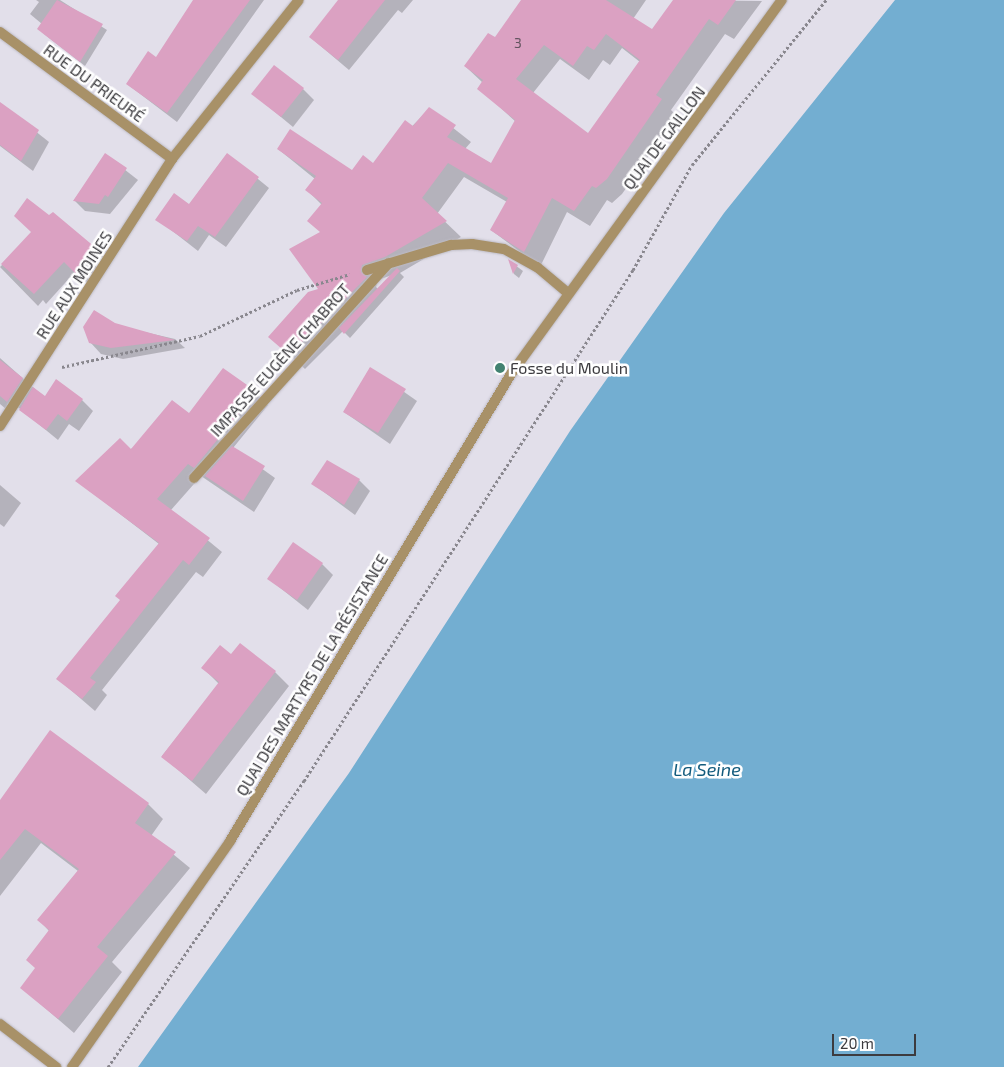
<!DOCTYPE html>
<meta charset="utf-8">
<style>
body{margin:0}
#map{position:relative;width:1004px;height:1067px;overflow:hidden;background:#e2dfea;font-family:"Exo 2",sans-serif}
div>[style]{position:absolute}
.water>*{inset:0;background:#73aed1}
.shadow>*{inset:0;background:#0003}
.building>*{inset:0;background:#dba1c2}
.path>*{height:3px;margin-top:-1.5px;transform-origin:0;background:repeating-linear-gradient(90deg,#89878e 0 2.5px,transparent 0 5px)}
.roads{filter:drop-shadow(0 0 1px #bdbbc4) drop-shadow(0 0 1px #bdbbc4)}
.service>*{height:10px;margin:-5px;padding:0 5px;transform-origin:5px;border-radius:5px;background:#a89168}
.minor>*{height:10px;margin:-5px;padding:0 5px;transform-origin:5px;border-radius:5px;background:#a89168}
.dots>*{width:14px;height:14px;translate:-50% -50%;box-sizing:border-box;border:2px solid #fff;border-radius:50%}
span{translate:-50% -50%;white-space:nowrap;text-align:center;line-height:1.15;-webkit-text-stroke:5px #fff;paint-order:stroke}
.number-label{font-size:14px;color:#645460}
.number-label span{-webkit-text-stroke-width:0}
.street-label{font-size:16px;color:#3c3b3f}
.poi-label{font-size:16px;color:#3c3b3f}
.left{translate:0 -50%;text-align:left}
.water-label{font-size:18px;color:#125b7d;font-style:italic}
.scale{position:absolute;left:832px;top:1034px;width:84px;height:22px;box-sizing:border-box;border:2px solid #3c3b3f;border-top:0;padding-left:6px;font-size:15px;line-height:18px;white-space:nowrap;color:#3c3b3f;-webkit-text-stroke:4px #fff;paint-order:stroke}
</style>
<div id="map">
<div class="water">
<i style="clip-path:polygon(895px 0,1004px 0,1004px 1067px,138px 1067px,349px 773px,570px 431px,724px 213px)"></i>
</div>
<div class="shadow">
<i style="clip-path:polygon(36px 0,60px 0,107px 30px,85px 66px,44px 34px,42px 24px,30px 14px,39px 2px)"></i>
<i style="clip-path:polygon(198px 0,264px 0,177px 122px,127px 84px,156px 59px)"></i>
<i style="clip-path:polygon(342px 0,413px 0,402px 13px,398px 10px,349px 70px,310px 37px)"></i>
<i style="clip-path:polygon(evenodd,522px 0,646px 0,633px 19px,652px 31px,674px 0,762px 1px,734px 39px,725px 34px,671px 110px,677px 116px,622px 194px,612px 203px,607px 200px,590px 226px,567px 212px,540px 267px,491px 230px,507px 202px,464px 177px,437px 214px,461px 237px,400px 273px,404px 277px,350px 338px,343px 331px,305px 369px,270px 337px,320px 290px,322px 205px,307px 190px,315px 179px,278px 149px,352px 172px,374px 165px,429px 109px,471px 142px,465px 149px,492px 164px,516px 122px,479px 88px,483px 83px,465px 66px,495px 39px,522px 0,622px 48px,640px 62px,588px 135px,533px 93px,560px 59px,589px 80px,603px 60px,610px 65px,622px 48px,522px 0,392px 275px,378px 289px,376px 287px,378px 280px,392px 275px)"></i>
<i style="clip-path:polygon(303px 89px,314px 100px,293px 127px,253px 94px)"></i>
<i style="clip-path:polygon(5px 107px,49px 142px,33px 171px,0 146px,0 114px)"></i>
<i style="clip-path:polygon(227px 154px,269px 188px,226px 247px,209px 235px,198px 251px,157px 219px,189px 205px)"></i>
<i style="clip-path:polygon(106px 155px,138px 180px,110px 214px,85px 211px,74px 200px)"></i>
<i style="clip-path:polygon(53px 214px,107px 260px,90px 286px,75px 272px,46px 304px,43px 300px,38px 306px,0 267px)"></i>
<i style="clip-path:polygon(511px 262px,523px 271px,519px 278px,514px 274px)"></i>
<i style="clip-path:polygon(114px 325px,175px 339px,185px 348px,123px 359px,101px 354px,90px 342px)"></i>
<i style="clip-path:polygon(0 358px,45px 398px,82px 400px,93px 411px,79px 431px,69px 424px,58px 440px,19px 408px,8px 403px,6px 409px,0 404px)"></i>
<i style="clip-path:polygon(370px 368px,417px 401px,390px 444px,344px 412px)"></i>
<i style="clip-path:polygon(256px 393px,268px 405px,233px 448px,275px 478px,254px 512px,201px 476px,171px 510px,222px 552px,203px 577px,196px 572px,102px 690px,107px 695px,95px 711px,58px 679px,121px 601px,159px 544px,77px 481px,190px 414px)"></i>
<i style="clip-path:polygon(359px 480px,370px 491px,355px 515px,313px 484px)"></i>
<i style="clip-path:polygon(0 485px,21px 503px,4px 527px,0 524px)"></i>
<i style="clip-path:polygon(322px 564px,333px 575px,308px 610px,269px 579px)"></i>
<i style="clip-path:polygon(232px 656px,275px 672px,289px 686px,206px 794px,162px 756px,219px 684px,203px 668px)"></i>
<i style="clip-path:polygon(0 802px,148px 804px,163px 819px,151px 836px,190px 868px,112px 962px,122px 972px,74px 1033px,22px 988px,36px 969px,49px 931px,39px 920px,78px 871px,41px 843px,0 896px)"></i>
</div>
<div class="building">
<i style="clip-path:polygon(57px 0,103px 24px,80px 62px,37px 29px)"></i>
<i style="clip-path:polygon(193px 0,250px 0,167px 113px,126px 84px,148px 51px,156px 57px)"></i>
<i style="clip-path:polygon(338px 0,385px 0,338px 60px,309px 37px)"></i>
<i style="clip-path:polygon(evenodd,521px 0,606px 0,652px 29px,673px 0,736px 0,718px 25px,709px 19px,656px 95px,662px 99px,607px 179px,596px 188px,592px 186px,574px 211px,552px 198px,524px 252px,490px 230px,508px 198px,448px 163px,422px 198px,447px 221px,385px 257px,362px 265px,361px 272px,367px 277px,289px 355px,268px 337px,308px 292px,318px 289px,289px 249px,320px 232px,307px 221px,322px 203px,305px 190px,316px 176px,277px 149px,290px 129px,352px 170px,363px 155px,373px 163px,405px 120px,413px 126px,429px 107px,456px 125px,447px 137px,491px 163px,515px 120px,477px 89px,483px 80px,464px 66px,488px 33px,495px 37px,521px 0,606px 34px,640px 60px,588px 133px,516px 79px,544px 45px,573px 66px,587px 46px,594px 50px,606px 34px)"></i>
<i style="clip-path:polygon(274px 65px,304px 88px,281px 117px,251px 94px)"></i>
<i style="clip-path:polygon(0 102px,39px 130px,21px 161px,0 145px)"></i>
<i style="clip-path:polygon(105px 153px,127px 168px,108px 197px,105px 195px,99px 204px,73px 201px)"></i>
<i style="clip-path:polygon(227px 153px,259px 177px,215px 237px,198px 226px,187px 241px,155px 220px,174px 193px,189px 204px)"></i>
<i style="clip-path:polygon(27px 198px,49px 215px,53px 212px,96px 248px,78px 276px,64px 262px,34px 294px,1px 264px,31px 232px,14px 216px)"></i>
<i style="clip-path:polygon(508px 259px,518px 265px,513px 274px)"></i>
<i style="clip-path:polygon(397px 268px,400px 271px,344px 334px,339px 328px)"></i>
<i style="clip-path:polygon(94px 310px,115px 323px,175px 340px,111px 348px,89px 343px,83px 327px)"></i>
<i style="clip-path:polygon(0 360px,23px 378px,7px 402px,0 396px)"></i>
<i style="clip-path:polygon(370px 367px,406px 389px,378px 433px,343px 412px)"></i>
<i style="clip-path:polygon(223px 368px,257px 392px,194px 468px,188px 464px,157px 499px,210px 538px,189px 565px,183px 560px,90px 678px,96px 682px,82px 699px,56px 679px,120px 600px,115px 596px,159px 543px,75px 481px,120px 438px,131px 449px,172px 400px,189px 413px)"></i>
<i style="clip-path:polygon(56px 379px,83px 399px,67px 421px,58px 414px,46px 430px,19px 410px,33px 387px,45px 396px)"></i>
<i style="clip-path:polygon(232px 446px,265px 466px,243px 501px,205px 476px)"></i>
<i style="clip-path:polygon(327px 460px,360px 479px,344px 505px,311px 484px)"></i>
<i style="clip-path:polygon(293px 542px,323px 563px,297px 600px,267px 579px)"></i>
<i style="clip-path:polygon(240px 643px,276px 671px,192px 781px,161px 757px,219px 682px,201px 668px,220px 645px,231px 654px)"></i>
<i style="clip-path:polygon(50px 730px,149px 803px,135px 823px,176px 852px,97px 947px,108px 956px,58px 1019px,20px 988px,35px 968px,26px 960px,49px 930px,37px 920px,79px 869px,25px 829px,0 860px,0 800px)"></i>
</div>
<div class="path">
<i style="left:62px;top:367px;width:141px;rotate:-12.7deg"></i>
<i style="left:200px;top:336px;width:107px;rotate:-25.4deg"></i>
<i style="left:297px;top:290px;width:55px;rotate:-16.8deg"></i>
<i style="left:108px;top:1067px;width:347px;rotate:-55.6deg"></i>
<i style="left:304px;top:781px;width:608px;rotate:-57.23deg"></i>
<i style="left:633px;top:270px;width:120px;rotate:-60.7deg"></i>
<i style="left:692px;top:165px;width:213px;rotate:-50.9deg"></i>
</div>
<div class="roads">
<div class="service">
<i style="left:0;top:1024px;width:71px;rotate:37.5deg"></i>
</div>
<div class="minor">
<i style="left:0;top:32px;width:214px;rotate:36.4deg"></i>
<i style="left:367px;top:270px;width:88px;rotate:-16.6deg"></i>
<i style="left:451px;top:245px;width:21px;rotate:-3deg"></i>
<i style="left:472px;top:244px;width:32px;rotate:9deg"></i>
<i style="left:504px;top:249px;width:38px;rotate:29deg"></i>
<i style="left:537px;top:267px;width:39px;rotate:40deg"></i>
<i style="left:0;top:426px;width:318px;rotate:-57.2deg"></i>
<i style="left:172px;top:159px;width:203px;rotate:-51.4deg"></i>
<i style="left:194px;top:478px;width:290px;rotate:-47.8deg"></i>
<i style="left:72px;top:1067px;width:276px;rotate:-55deg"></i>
<i style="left:230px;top:841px;width:545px;rotate:-58.96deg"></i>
<i style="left:511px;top:374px;width:462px;rotate:-54.1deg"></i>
</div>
</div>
<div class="dots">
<i style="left:500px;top:368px;background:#428271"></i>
</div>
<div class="number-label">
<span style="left:518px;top:43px">3</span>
</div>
<div class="street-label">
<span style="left:94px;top:83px;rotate:36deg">RUE DU PRIEURÉ</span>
<span style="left:664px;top:138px;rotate:-53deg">QUAI DE GAILLON</span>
<span style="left:74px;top:285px;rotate:-57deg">RUE AUX MOINES</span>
<span style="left:280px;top:360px;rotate:-48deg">IMPASSE EUGÈNE CHABROT</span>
<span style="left:312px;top:675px;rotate:-59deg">QUAI DES MARTYRS DE LA RÉSISTANCE</span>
</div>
<div class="poi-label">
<span class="left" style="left:510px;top:368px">Fosse du Moulin</span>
</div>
<div class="water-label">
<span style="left:707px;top:769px">La Seine</span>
</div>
<div class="scale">20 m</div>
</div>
